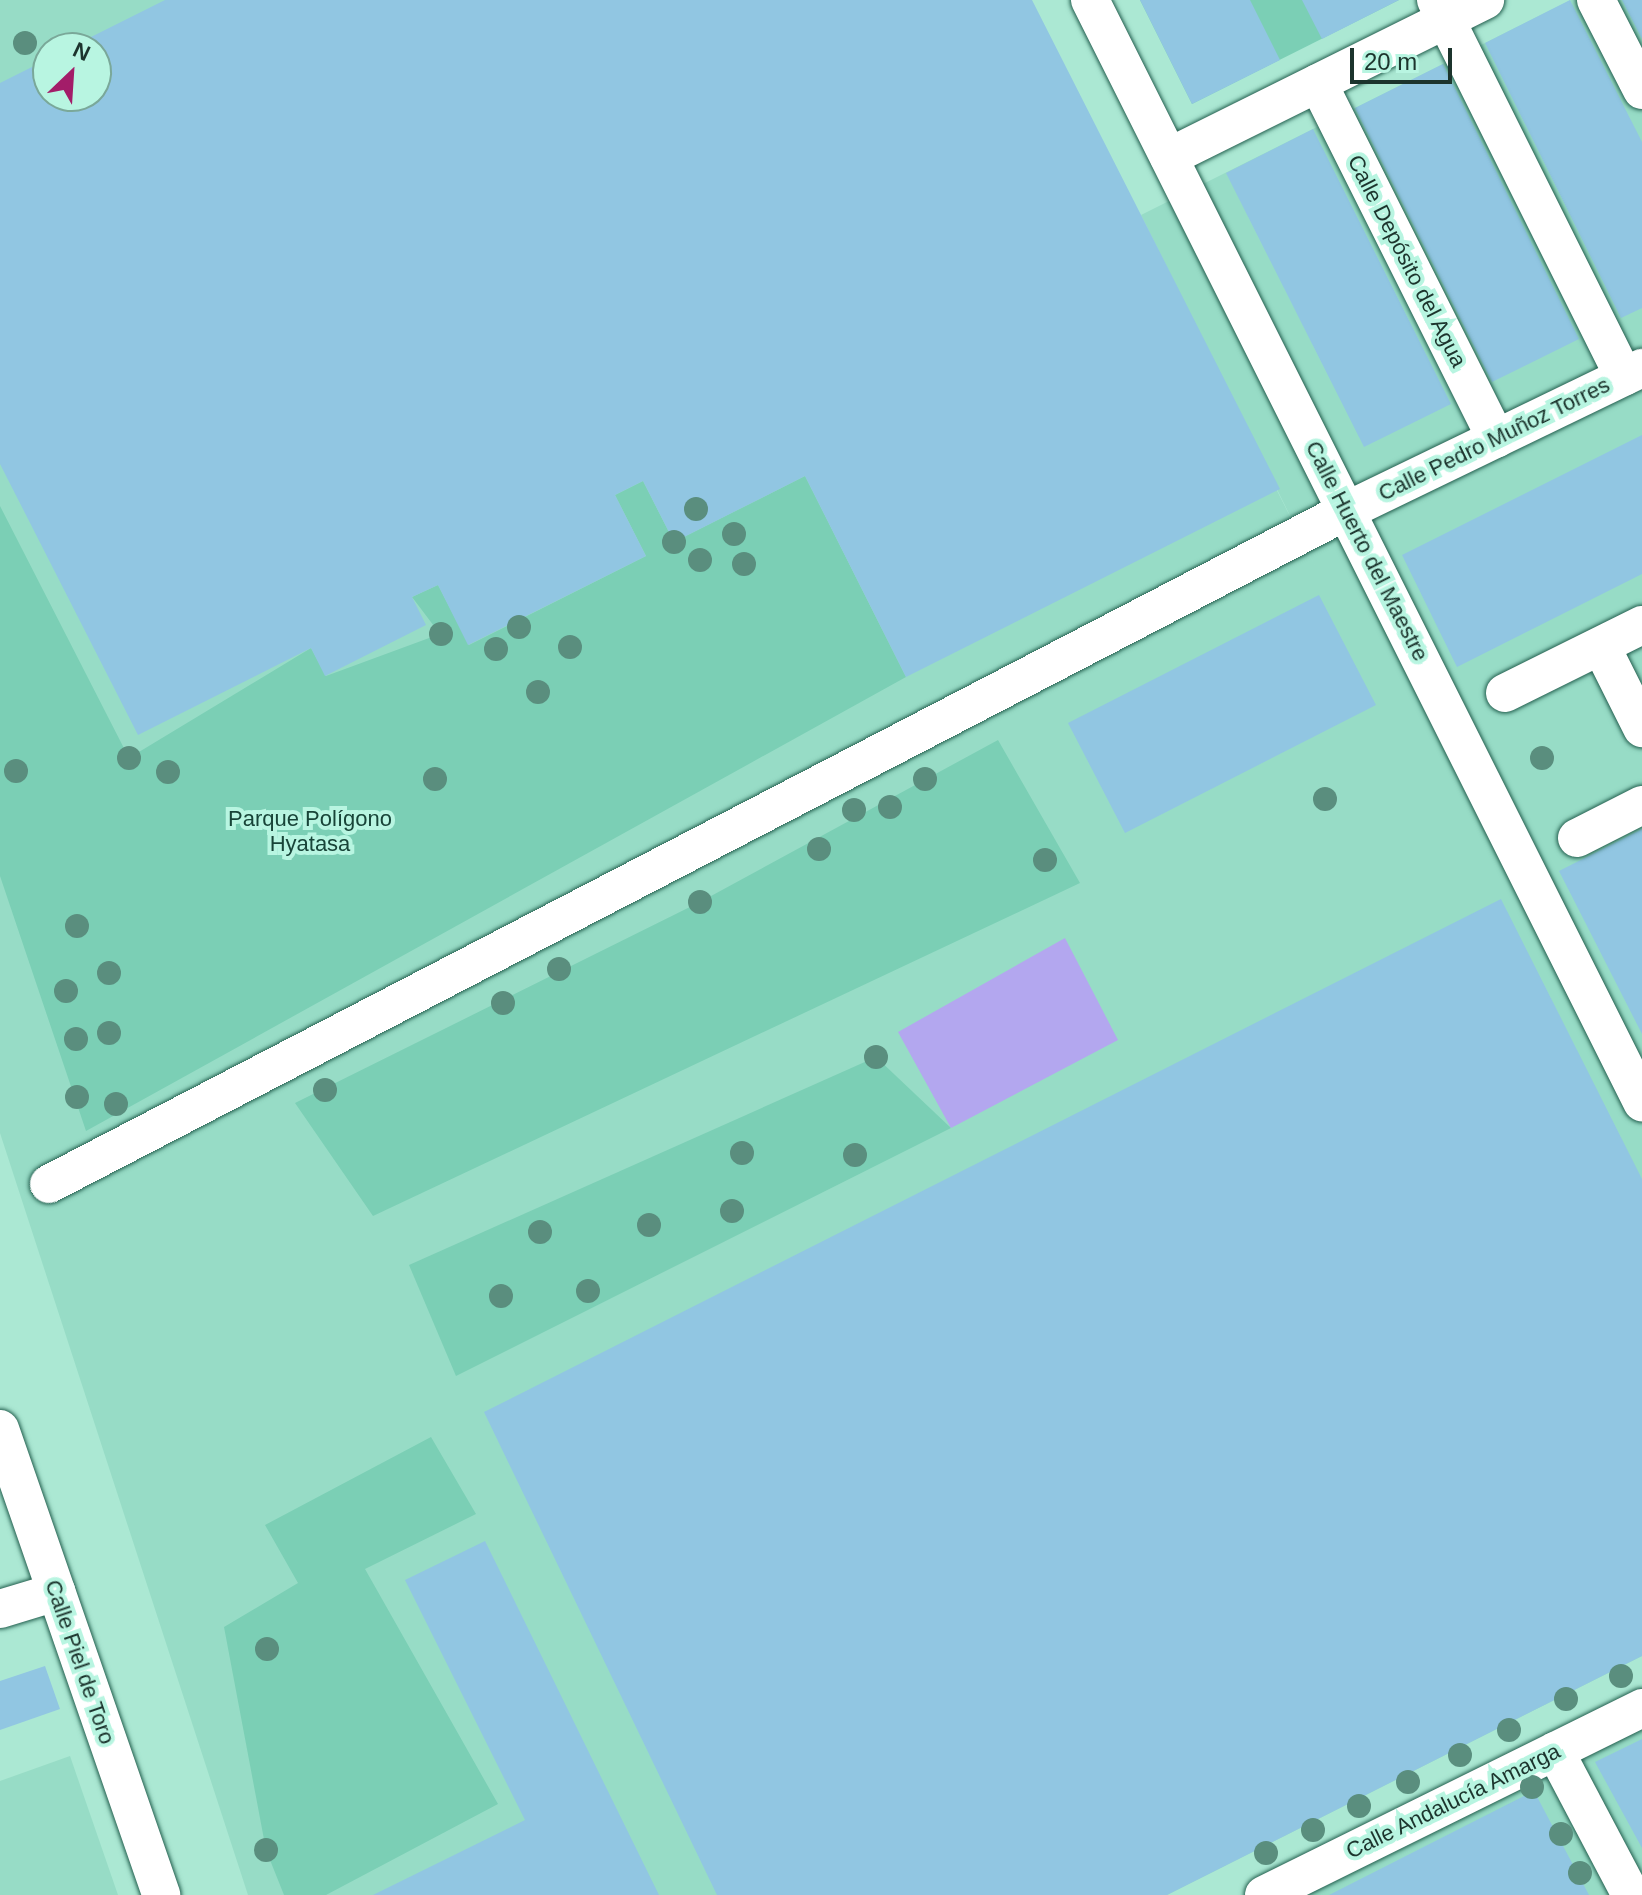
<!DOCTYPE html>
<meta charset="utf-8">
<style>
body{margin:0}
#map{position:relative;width:1642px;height:1895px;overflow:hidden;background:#abe8d3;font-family:Helvetica,sans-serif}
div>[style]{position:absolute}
.built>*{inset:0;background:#97dcc6}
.green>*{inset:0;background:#7bcfb5}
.water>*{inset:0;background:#b3a7ef}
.building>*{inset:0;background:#91c6e2}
.roads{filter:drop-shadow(0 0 2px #235f4f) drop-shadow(0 0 2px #235f4f)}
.minor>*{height:38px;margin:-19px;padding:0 19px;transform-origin:19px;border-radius:19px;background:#fff}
.trees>*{width:24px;height:24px;margin:-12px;border-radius:50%;background:#5a8e7e}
span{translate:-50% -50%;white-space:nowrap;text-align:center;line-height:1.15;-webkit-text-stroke:8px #b8f5e1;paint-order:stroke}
.street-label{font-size:22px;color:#1c342d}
.park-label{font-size:22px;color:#184438}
.north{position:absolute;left:32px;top:32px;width:80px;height:80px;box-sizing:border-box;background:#b8f5e1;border:2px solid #7aa899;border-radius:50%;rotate:25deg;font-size:22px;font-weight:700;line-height:32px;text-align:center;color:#1c342d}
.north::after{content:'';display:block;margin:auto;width:28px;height:36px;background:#a31d69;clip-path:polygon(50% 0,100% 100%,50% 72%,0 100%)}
.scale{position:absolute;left:1350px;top:48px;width:102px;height:36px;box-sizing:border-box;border:4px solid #1c342d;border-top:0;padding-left:10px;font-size:24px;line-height:28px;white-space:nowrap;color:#1c342d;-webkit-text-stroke:6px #b8f5e1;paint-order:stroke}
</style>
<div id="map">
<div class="built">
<i style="clip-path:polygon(evenodd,0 0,1030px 0,1315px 566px,1141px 215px,1571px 0,1642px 0,1642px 1656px,1167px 1895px,248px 1895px,0 1133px,0 0,48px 48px,96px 48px,96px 96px,48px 96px,48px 48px)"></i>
<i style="clip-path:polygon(1642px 1719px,1642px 1895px,1305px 1895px)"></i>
<i style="clip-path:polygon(70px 1756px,118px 1895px,0 1895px,0 1781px)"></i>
</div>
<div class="green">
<i style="clip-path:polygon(1140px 0,1399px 0,1192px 104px)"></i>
<i style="clip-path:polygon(805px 476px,906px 677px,86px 1131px,0 876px,0 506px,129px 758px,311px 648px,326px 676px,440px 634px,412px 597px,438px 585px,469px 645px,646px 556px,615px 495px,643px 481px,674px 542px)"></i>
<i style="clip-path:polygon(998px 740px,1080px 883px,373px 1216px,295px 1103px,700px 902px)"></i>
<i style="clip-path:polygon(876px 1057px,951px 1128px,456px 1376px,409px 1265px)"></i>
<i style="clip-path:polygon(431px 1437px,476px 1514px,365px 1569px,498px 1804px,326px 1895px,284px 1895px,266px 1850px,224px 1627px,298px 1583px,265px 1525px)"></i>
</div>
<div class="water">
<i style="clip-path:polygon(1065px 938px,1118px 1040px,951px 1128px,898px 1032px)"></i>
</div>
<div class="building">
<i style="clip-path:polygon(165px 0,1032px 0,1280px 489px,906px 677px,805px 476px,674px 542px,643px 481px,615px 495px,646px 556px,468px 645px,438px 585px,412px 597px,426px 625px,325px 676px,311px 648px,138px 735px,0 464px,0 83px,48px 59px,48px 96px,96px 96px,96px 48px,69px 48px)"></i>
<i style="clip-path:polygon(1140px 0,1250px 0,1280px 60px,1192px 104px)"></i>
<i style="clip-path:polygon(1302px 0,1399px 0,1322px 39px)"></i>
<i style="clip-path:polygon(1570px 0,1642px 142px,1642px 308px,1621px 318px,1485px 43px)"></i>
<i style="clip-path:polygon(1622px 0,1642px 0,1642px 39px)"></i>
<i style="clip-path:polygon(1443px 64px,1579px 339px,1492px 382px,1355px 108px)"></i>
<i style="clip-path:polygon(1313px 129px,1451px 404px,1364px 447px,1226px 173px)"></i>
<i style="clip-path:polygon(1642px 435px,1642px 574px,1457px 667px,1402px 555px)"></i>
<i style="clip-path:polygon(1319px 595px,1376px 705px,1125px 833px,1068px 723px)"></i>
<i style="clip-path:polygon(1642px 829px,1642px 1034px,1559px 871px)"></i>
<i style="clip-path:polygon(1501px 899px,1642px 1179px,1642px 1656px,1167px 1895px,717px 1895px,484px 1412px)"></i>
<i style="clip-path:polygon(485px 1541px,659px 1895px,373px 1895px,525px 1820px,405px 1580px)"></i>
<i style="clip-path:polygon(45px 1666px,60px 1709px,0 1730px,0 1681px)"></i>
<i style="clip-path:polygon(1642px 1739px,1642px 1848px,1595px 1762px)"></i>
<i style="clip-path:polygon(1534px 1791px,1589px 1895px,1329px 1895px)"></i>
</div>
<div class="roads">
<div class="minor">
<i style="left:1090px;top:0;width:1233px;rotate:63.39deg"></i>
<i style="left:1436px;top:0;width:421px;rotate:63.5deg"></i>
<i style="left:1596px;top:0;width:101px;rotate:62.9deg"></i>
<i style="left:1318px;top:83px;width:398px;rotate:63.4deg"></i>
<i style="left:1169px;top:157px;width:353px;rotate:-26.4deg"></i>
<i style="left:1601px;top:646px;width:92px;rotate:63.4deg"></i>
<i style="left:1505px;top:693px;width:153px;rotate:-26.4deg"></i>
<i style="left:1577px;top:838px;width:73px;rotate:-26.9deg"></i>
<i style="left:49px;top:1184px;width:1461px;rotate:-27.42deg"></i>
<i style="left:1346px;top:511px;width:329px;rotate:-25.8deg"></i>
<i style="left:0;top:1429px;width:493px;rotate:70.9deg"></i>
<i style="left:0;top:1609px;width:59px;rotate:-16.9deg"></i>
<i style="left:1555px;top:1751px;width:163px;rotate:62.2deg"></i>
<i style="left:1264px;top:1895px;width:422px;rotate:-26.3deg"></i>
</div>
</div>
<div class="trees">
<i style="left:25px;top:43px"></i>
<i style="left:696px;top:509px"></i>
<i style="left:734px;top:534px"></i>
<i style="left:674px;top:542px"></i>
<i style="left:700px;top:560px"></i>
<i style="left:744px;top:564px"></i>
<i style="left:519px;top:627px"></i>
<i style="left:441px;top:634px"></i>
<i style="left:570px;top:647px"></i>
<i style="left:496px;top:649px"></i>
<i style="left:538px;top:692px"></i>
<i style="left:129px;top:758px"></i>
<i style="left:1542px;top:758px"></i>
<i style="left:16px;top:771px"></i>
<i style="left:168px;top:772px"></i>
<i style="left:435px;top:779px"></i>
<i style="left:925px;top:779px"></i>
<i style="left:1325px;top:799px"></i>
<i style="left:890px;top:807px"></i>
<i style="left:854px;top:810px"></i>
<i style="left:819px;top:849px"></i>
<i style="left:1045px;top:860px"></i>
<i style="left:700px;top:902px"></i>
<i style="left:77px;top:926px"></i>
<i style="left:559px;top:969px"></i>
<i style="left:109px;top:973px"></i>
<i style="left:66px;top:991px"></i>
<i style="left:503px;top:1003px"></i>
<i style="left:109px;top:1033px"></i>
<i style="left:76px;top:1039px"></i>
<i style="left:876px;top:1057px"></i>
<i style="left:325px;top:1090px"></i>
<i style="left:77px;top:1097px"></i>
<i style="left:116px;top:1104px"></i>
<i style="left:742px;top:1153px"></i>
<i style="left:855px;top:1155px"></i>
<i style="left:732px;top:1211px"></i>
<i style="left:649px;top:1225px"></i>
<i style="left:540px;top:1232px"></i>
<i style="left:588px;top:1291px"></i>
<i style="left:501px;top:1296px"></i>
<i style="left:267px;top:1649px"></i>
<i style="left:1621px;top:1676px"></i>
<i style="left:1566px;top:1699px"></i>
<i style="left:1509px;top:1730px"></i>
<i style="left:1460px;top:1755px"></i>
<i style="left:1408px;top:1782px"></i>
<i style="left:1532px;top:1787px"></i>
<i style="left:1359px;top:1806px"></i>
<i style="left:1313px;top:1830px"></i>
<i style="left:1561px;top:1834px"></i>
<i style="left:266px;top:1850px"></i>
<i style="left:1266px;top:1853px"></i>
<i style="left:1580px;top:1873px"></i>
</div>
<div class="street-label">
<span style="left:1407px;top:261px;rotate:63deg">Calle Depósito del Agua</span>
<span style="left:1494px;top:439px;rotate:-26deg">Calle Pedro Muñoz Torres</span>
<span style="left:1367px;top:551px;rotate:63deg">Calle Huerto del Maestre</span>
<span style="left:80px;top:1662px;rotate:71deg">Calle Piel de Toro</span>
<span style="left:1453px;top:1801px;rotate:-26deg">Calle Andalucía Amarga</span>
</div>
<div class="park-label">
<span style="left:310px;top:831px">Parque Polígono<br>Hyatasa</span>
</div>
<div class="north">N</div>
<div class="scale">20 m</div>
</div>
